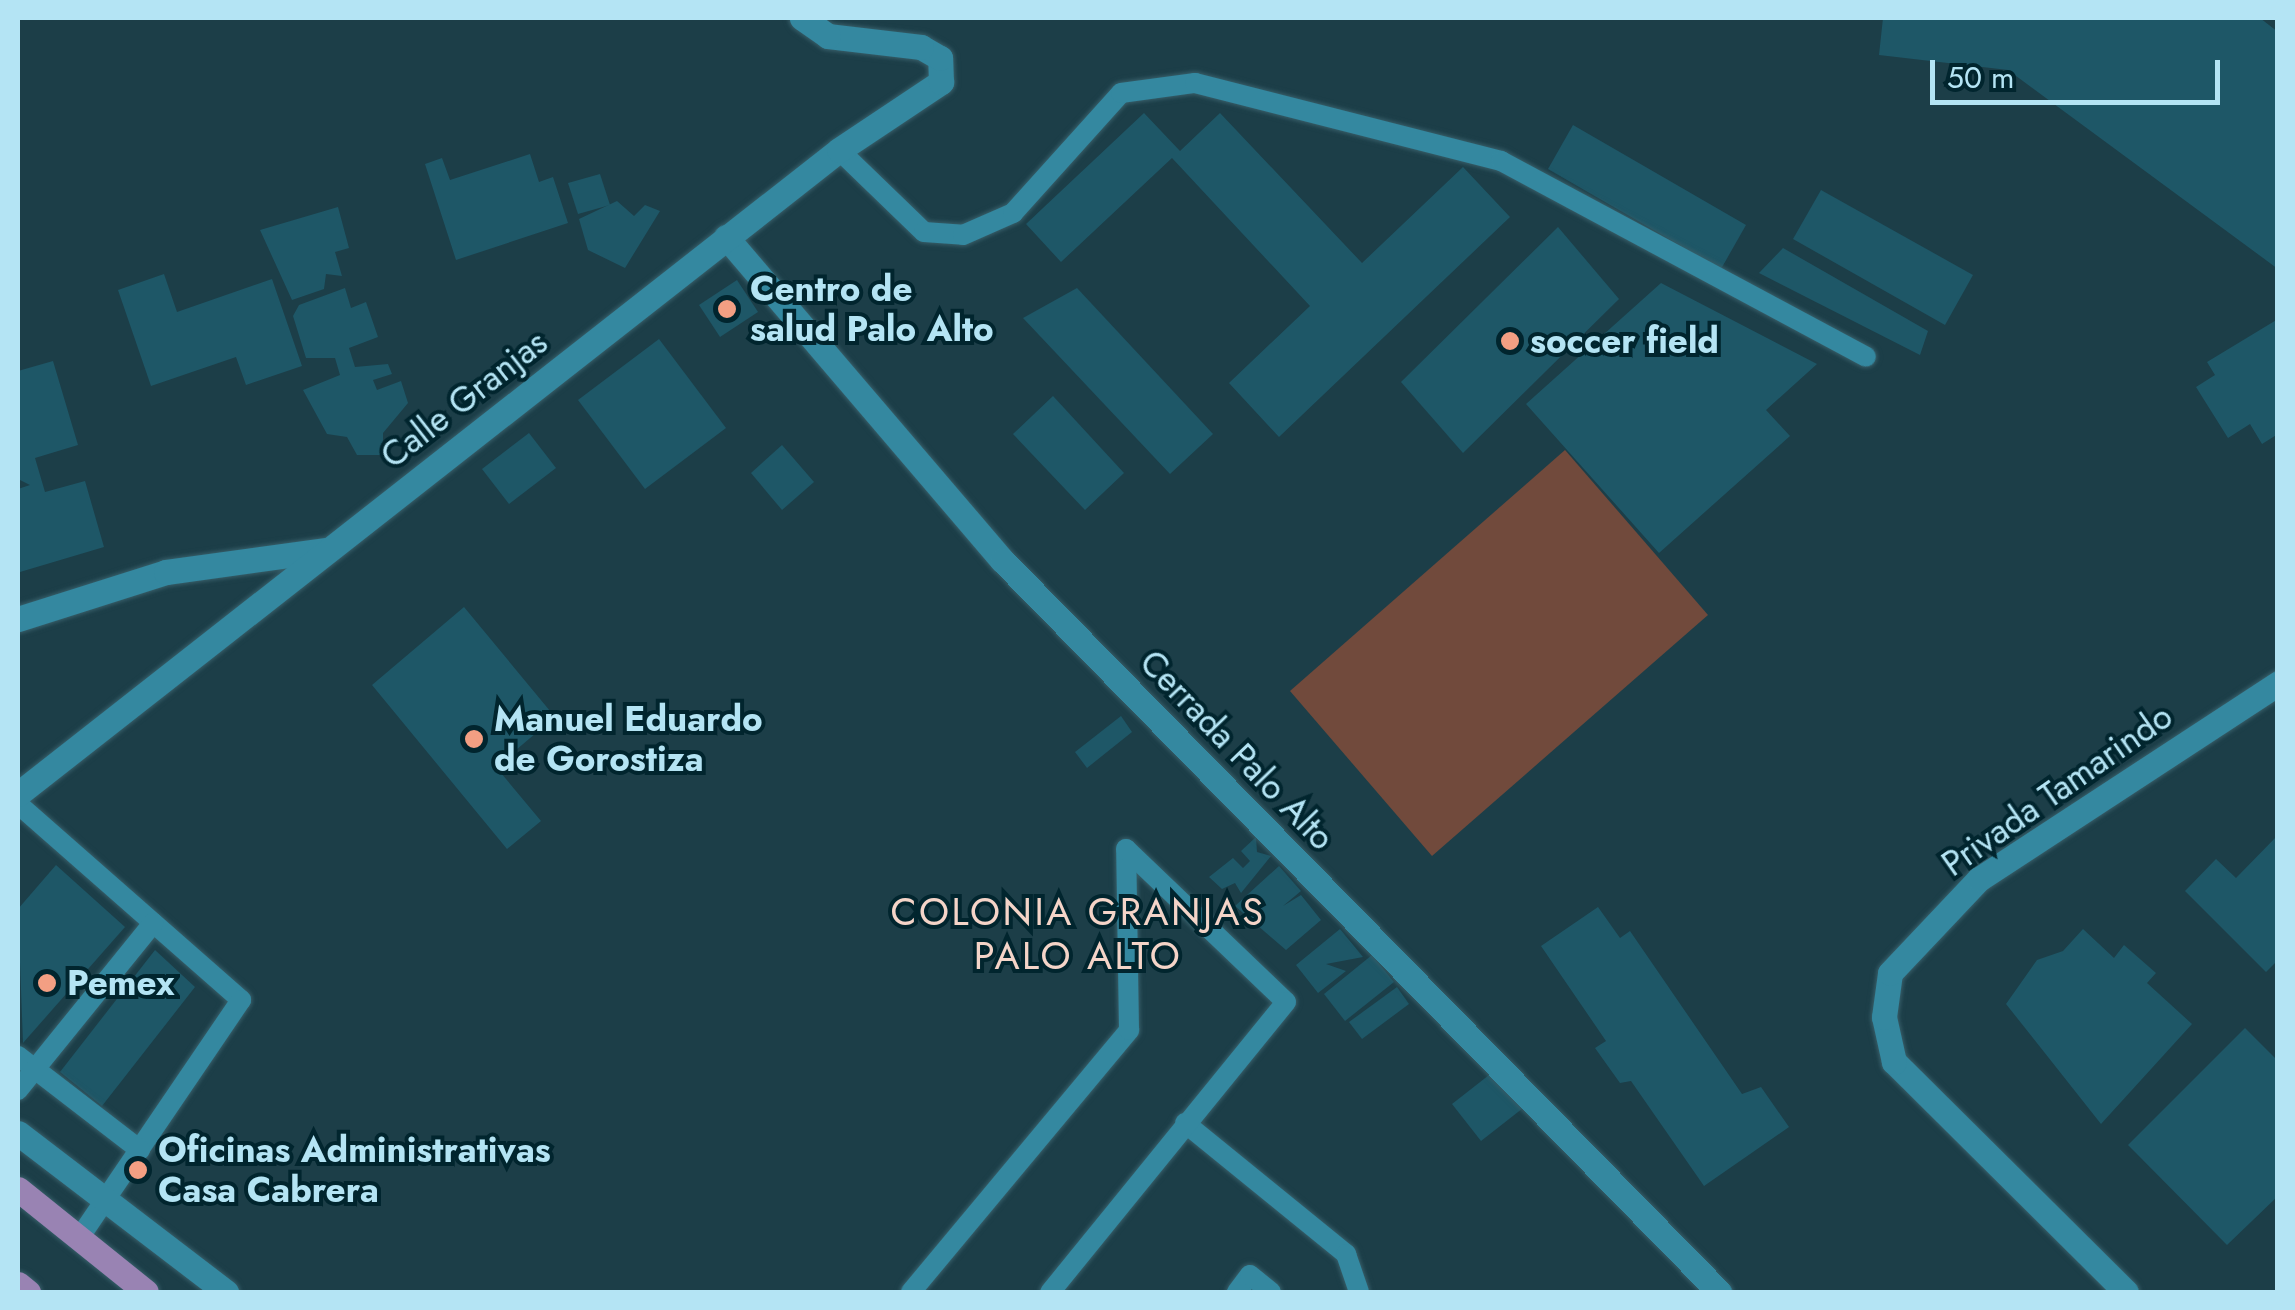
<!DOCTYPE html>
<style>
body{margin:0}
#map{position:relative;width:2295px;height:1310px;overflow:hidden;background:#1c3e48;font-family:Jost,sans-serif}
div>[style]{position:absolute}
.green>*{inset:0;background:#714a3c}
.building>*{inset:0;background:#1e5767}
.roads{filter:drop-shadow(0 0 2px #375e69) drop-shadow(0 0 2px #375e69)}
.service>*{height:20px;margin:-10px;padding:0 10px;transform-origin:10px;border-radius:10px;background:#3488a0}
.minor>*{height:25px;margin:-12.5px;padding:0 12.5px;transform-origin:12.5px;border-radius:12.5px;background:#3488a0}
.primary>*{height:25px;margin:-12.5px;padding:0 12.5px;transform-origin:12.5px;border-radius:12.5px;background:#9983b3}
.dots>*{width:28px;height:28px;translate:-50% -50%;box-sizing:border-box;border:5px solid #01252e;border-radius:50%}
span{translate:-50% -50%;white-space:nowrap;text-align:center;line-height:1.15;-webkit-text-stroke:8px #01252e;paint-order:stroke}
.poi-label{font-size:35px;color:#b4e4f4;font-weight:700}
.left{translate:0 -50%;text-align:left}
.street-label{font-size:35px;color:#b4e4f4}
.neighbourhood-label{font-size:38px;color:#f4d4c8;letter-spacing:2.5px}
.frame{position:absolute;inset:0;border:20px solid #b4e4f4;pointer-events:none}
.scale{position:absolute;left:1930px;top:60px;width:290px;height:45px;box-sizing:border-box;border:5px solid #b4e4f4;border-top:0;padding-left:12px;font-size:30px;line-height:35px;white-space:nowrap;color:#b4e4f4;-webkit-text-stroke:8px #01252e;paint-order:stroke}
</style>
<div id="map">
<div class="green">
<i style="clip-path:polygon(1565px 450px,1708px 615px,1432px 856px,1290px 691px)"></i>
</div>
<div class="building">
<i style="clip-path:polygon(1883px 18px,2260px 18px,2278px 32px,2278px 269px,2008px 70px,1879px 55px)"></i>
<i style="clip-path:polygon(1144px 113px,1180px 151px,1220px 113px,1362px 263px,1463px 167px,1510px 217px,1279px 437px,1229px 383px,1310px 306px,1172px 158px,1061px 262px,1026px 224px)"></i>
<i style="clip-path:polygon(1573px 125px,1746px 225px,1721px 269px,1548px 169px)"></i>
<i style="clip-path:polygon(530px 154px,539px 182px,553px 177px,568px 223px,456px 260px,425px 164px,442px 158px,450px 180px)"></i>
<i style="clip-path:polygon(600px 174px,610px 205px,578px 214px,568px 183px)"></i>
<i style="clip-path:polygon(1821px 190px,1973px 275px,1945px 325px,1793px 239px)"></i>
<i style="clip-path:polygon(617px 201px,634px 216px,645px 205px,660px 211px,625px 268px,588px 250px,579px 219px)"></i>
<i style="clip-path:polygon(338px 207px,349px 248px,335px 252px,342px 276px,326px 274px,324px 289px,292px 300px,260px 230px)"></i>
<i style="clip-path:polygon(1558px 227px,1619px 299px,1463px 453px,1401px 382px)"></i>
<i style="clip-path:polygon(1783px 248px,1928px 331px,1920px 355px,1759px 273px)"></i>
<i style="clip-path:polygon(164px 274px,177px 312px,272px 279px,302px 366px,246px 385px,236px 357px,151px 386px,118px 290px)"></i>
<i style="clip-path:polygon(737px 280px,758px 312px,720px 337px,699px 305px)"></i>
<i style="clip-path:polygon(1661px 283px,1817px 364px,1766px 410px,1790px 436px,1659px 553px,1526px 404px)"></i>
<i style="clip-path:polygon(345px 288px,351px 308px,366px 302px,378px 337px,349px 348px,355px 367px,388px 364px,392px 374px,373px 380px,377px 390px,401px 381px,408px 403px,383px 433px,383px 455px,357px 455px,347px 437px,327px 434px,303px 390px,340px 375px,335px 358px,306px 358px,293px 316px,299px 305px)"></i>
<i style="clip-path:polygon(1077px 288px,1213px 434px,1170px 474px,1023px 318px)"></i>
<i style="clip-path:polygon(2278px 319px,2278px 434px,2262px 444px,2250px 424px,2228px 438px,2196px 387px,2215px 375px,2207px 362px)"></i>
<i style="clip-path:polygon(659px 339px,726px 428px,645px 489px,578px 400px)"></i>
<i style="clip-path:polygon(53px 361px,78px 445px,35px 458px,45px 492px,85px 481px,104px 547px,20px 572px,18px 489px,30px 485px,18px 479px,18px 371px)"></i>
<i style="clip-path:polygon(1053px 396px,1124px 473px,1085px 510px,1013px 434px)"></i>
<i style="clip-path:polygon(529px 433px,556px 468px,509px 504px,482px 469px)"></i>
<i style="clip-path:polygon(782px 445px,814px 482px,782px 510px,751px 473px)"></i>
<i style="clip-path:polygon(464px 607px,555px 717px,496px 767px,541px 821px,507px 849px,372px 685px)"></i>
<i style="clip-path:polygon(1121px 716px,1132px 732px,1087px 768px,1075px 752px)"></i>
<i style="clip-path:polygon(2278px 835px,2278px 960px,2266px 972px,2185px 891px,2216px 859px,2236px 878px)"></i>
<i style="clip-path:polygon(1256px 837px,1257px 852px,1271px 856px,1241px 893px,1235px 883px,1222px 889px,1209px 877px,1233px 858px,1243px 868px,1250px 861px,1241px 851px)"></i>
<i style="clip-path:polygon(56px 865px,125px 927px,23px 1043px,18px 909px)"></i>
<i style="clip-path:polygon(1279px 866px,1301px 891px,1283px 906px,1301px 895px,1321px 920px,1286px 950px,1235px 906px)"></i>
<i style="clip-path:polygon(1598px 907px,1620px 938px,1630px 931px,1742px 1094px,1761px 1087px,1789px 1127px,1704px 1186px,1631px 1081px,1620px 1083px,1595px 1048px,1606px 1041px,1541px 946px)"></i>
<i style="clip-path:polygon(1340px 929px,1363px 957px,1326px 964px,1346px 971px,1318px 993px,1296px 965px)"></i>
<i style="clip-path:polygon(2083px 929px,2114px 958px,2124px 945px,2156px 973px,2147px 983px,2192px 1024px,2101px 1124px,2006px 1004px,2037px 960px,2063px 951px)"></i>
<i style="clip-path:polygon(155px 950px,195px 987px,102px 1106px,60px 1072px)"></i>
<i style="clip-path:polygon(1372px 955px,1394px 982px,1345px 1021px,1324px 994px)"></i>
<i style="clip-path:polygon(1397px 987px,1409px 1004px,1362px 1039px,1349px 1022px)"></i>
<i style="clip-path:polygon(2245px 1028px,2278px 1061px,2278px 1196px,2227px 1245px,2128px 1145px)"></i>
<i style="clip-path:polygon(1498px 1068px,1527px 1105px,1481px 1141px,1452px 1104px)"></i>
</div>
<div class="roads">
<div class="service">
<i style="left:839px;top:150px;width:118px;rotate:44deg"></i>
<i style="left:924px;top:232px;width:39px;rotate:4deg"></i>
<i style="left:963px;top:235px;width:55px;rotate:-23.7deg"></i>
<i style="left:1013px;top:213px;width:161px;rotate:-48deg"></i>
<i style="left:1121px;top:93px;width:75px;rotate:-7.7deg"></i>
<i style="left:1195px;top:83px;width:316px;rotate:14.3deg"></i>
<i style="left:1501px;top:161px;width:414px;rotate:28.2deg"></i>
<i style="left:18px;top:804px;width:297px;rotate:41.3deg"></i>
<i style="left:241px;top:1000px;width:288px;rotate:124.2deg"></i>
<i style="left:18px;top:1056px;width:154px;rotate:37.6deg"></i>
<i style="left:18px;top:1090px;width:215px;rotate:-51deg"></i>
<i style="left:1185px;top:1123px;width:208px;rotate:39.1deg"></i>
<i style="left:1346px;top:1254px;width:40px;rotate:71.1deg"></i>
<i style="left:911px;top:1292px;width:341px;rotate:-50.2deg"></i>
<i style="left:1129px;top:1030px;width:181px;rotate:-90.9deg"></i>
<i style="left:1126px;top:849px;width:221px;rotate:43.7deg"></i>
<i style="left:1286px;top:1002px;width:374px;rotate:129.1deg"></i>
<i style="left:1237px;top:1292px;width:21px;rotate:-53deg"></i>
<i style="left:1250px;top:1275px;width:27px;rotate:39deg"></i>
</div>
<div class="minor">
<i style="left:726px;top:237px;width:425px;rotate:49.5deg"></i>
<i style="left:1002px;top:560px;width:1025px;rotate:45.59deg"></i>
<i style="left:18px;top:619px;width:155px;rotate:-17.6deg"></i>
<i style="left:166px;top:572px;width:160px;rotate:-7.9deg"></i>
<i style="left:18px;top:794px;width:1043px;rotate:-38.11deg"></i>
<i style="left:839px;top:150px;width:123px;rotate:-33.7deg"></i>
<i style="left:941px;top:82px;width:24px;rotate:-92deg"></i>
<i style="left:940px;top:58px;width:22px;rotate:-150deg"></i>
<i style="left:921px;top:47px;width:94px;rotate:-173.3deg"></i>
<i style="left:828px;top:36px;width:32px;rotate:-145deg"></i>
<i style="left:18px;top:1133px;width:262px;rotate:37.4deg"></i>
<i style="left:2126px;top:1292px;width:327px;rotate:-135.2deg"></i>
<i style="left:1894px;top:1062px;width:46px;rotate:-102.5deg"></i>
<i style="left:1884px;top:1017px;width:44px;rotate:-82.2deg"></i>
<i style="left:1890px;top:973px;width:129px;rotate:-46.6deg"></i>
<i style="left:1979px;top:879px;width:358px;rotate:-33.2deg"></i>
</div>
<div class="primary">
<i style="left:18px;top:1189px;width:164px;rotate:38.8deg"></i>
<i style="left:18px;top:1284px;width:13px;rotate:39deg"></i>
</div>
</div>
<div class="dots">
<i style="left:727px;top:309px;background:#f39f83"></i>
<i style="left:1510px;top:341px;background:#f39f83"></i>
<i style="left:474px;top:739px;background:#f39f83"></i>
<i style="left:47px;top:983px;background:#f39f83"></i>
<i style="left:138px;top:1170px;background:#f39f83"></i>
</div>
<div class="poi-label">
<span class="left" style="left:750px;top:309px">Centro de<br>salud Palo Alto</span>
<span class="left" style="left:1530px;top:341px">soccer field</span>
<span class="left" style="left:494px;top:739px">Manuel Eduardo<br>de Gorostiza</span>
<span class="left" style="left:67px;top:983px">Pemex</span>
<span class="left" style="left:158px;top:1170px">Oficinas Administrativas<br>Casa Cabrera</span>
</div>
<div class="street-label">
<span style="left:464px;top:399px;rotate:-38deg">Calle Granjas</span>
<span style="left:1237px;top:750px;rotate:46deg">Cerrada Palo Alto</span>
<span style="left:2057px;top:790px;rotate:-35deg">Privada Tamarindo</span>
</div>
<div class="neighbourhood-label">
<span style="left:1078px;top:934px">COLONIA GRANJAS<br>PALO ALTO</span>
</div>
<div class="frame"></div>
<div class="scale">50 m</div>
</div>
